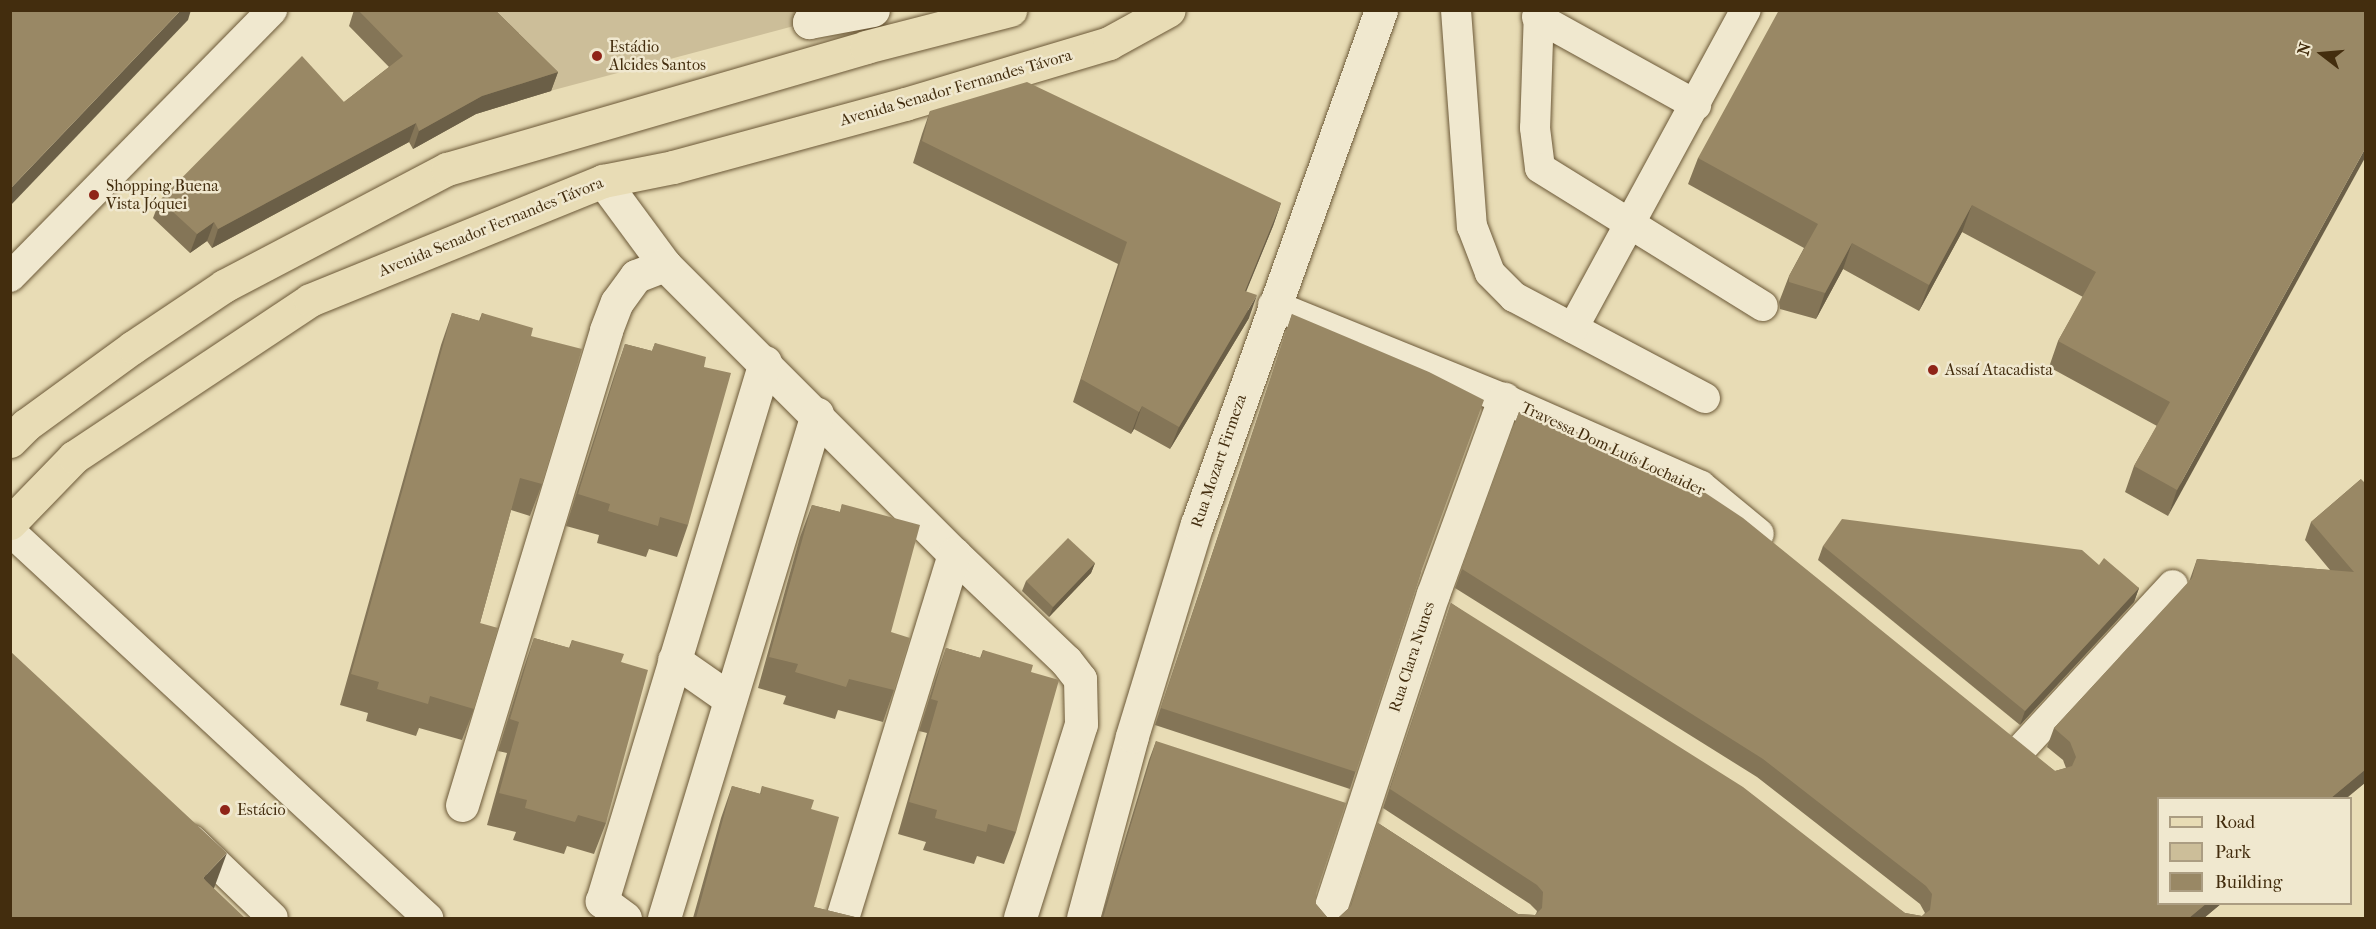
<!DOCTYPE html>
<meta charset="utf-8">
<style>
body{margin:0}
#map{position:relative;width:2376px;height:929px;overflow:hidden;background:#e8dcb5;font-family:"IM FELL French Canon",serif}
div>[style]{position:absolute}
.green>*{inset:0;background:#ccbe99}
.roads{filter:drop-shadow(0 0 2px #6c5938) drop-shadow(0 0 2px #6c5938)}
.service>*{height:30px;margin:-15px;padding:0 15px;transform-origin:15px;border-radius:15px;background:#f0e8cf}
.pedestrian>*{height:33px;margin:-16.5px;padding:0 16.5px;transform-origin:16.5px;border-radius:16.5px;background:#f0e8cf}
.minor>*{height:33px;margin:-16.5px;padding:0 16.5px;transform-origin:16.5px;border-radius:16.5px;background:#f0e8cf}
.primary>*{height:33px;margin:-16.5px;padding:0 16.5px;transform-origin:16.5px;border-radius:16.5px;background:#e8dcb5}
.wall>*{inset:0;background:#847557}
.shaded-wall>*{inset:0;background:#6b5f47}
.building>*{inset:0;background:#998865}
.dots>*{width:16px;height:16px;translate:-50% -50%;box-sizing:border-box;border:3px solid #f0e8cf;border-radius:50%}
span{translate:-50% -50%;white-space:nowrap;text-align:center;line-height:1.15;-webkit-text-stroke:5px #f0e8cf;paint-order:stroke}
.poi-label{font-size:16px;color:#432d0e}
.left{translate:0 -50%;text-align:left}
.street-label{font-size:16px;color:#432d0e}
.frame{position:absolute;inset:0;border:12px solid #432d0e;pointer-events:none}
.legend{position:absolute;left:2157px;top:797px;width:195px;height:108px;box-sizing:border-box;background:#f0e8cf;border:2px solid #ab9d82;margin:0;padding:8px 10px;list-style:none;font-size:18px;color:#432d0e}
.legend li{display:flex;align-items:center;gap:12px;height:30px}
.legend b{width:30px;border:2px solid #ab9d82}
.north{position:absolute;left:2292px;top:24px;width:60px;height:60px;-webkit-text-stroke:4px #f0e8cf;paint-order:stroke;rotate:286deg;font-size:16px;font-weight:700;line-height:24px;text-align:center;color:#432d0e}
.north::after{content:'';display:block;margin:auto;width:21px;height:27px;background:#432d0e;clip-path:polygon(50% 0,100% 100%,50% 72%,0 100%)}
</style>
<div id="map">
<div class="green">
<i style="clip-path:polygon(470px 11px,816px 11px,809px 22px,550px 91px)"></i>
</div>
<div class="roads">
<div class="service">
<i style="left:1456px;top:10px;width:217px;rotate:85.8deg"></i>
<i style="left:1472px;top:226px;width:50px;rotate:69deg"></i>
<i style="left:1490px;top:273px;width:34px;rotate:45deg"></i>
<i style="left:1514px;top:297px;width:216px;rotate:27.9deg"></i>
<i style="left:1539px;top:10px;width:118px;rotate:91.9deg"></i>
<i style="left:1535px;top:128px;width:40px;rotate:82.9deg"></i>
<i style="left:1540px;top:168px;width:262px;rotate:31.8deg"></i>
<i style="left:1537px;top:17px;width:182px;rotate:29deg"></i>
<i style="left:10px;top:277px;width:374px;rotate:-45.5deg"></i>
<i style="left:1273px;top:305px;width:249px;rotate:22.1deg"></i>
<i style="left:1504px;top:399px;width:215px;rotate:23.8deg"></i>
<i style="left:1701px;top:486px;width:75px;rotate:39.6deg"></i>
<i style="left:1573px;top:328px;width:362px;rotate:-61.5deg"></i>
<i style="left:10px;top:531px;width:570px;rotate:42.79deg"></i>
<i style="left:2022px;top:748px;width:222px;rotate:-47.2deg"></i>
<i style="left:192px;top:840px;width:112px;rotate:43.9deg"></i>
</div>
<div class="pedestrian">
<i style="left:816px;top:10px;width:14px;rotate:120deg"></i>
<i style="left:809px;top:22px;width:65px;rotate:-10.6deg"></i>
</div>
<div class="minor">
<i style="left:603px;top:181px;width:104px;rotate:53.6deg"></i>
<i style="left:665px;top:265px;width:409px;rotate:45deg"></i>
<i style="left:954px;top:554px;width:155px;rotate:43.7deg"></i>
<i style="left:1066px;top:661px;width:23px;rotate:52deg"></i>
<i style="left:1080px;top:679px;width:45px;rotate:88.7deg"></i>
<i style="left:1081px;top:724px;width:203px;rotate:107.5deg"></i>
<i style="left:674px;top:660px;width:68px;rotate:34.9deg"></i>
<i style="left:462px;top:805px;width:496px;rotate:-73.1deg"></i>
<i style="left:606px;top:330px;width:30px;rotate:-69deg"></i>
<i style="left:617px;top:302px;width:32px;rotate:-54deg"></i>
<i style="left:636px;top:276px;width:31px;rotate:-21deg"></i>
<i style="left:625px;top:918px;width:29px;rotate:-144deg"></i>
<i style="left:602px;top:901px;width:563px;rotate:-73.17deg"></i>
<i style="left:664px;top:918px;width:527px;rotate:-73.11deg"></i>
<i style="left:842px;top:918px;width:381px;rotate:-72.9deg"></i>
<i style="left:1083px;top:918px;width:188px;rotate:-74.9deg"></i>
<i style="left:1132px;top:736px;width:222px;rotate:-73deg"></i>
<i style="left:1197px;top:524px;width:546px;rotate:-70.3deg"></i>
<i style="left:1327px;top:918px;width:341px;rotate:-71.9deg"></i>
<i style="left:1433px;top:594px;width:208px;rotate:-70deg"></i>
</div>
<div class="primary">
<i style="left:10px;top:441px;width:23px;rotate:-45deg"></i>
<i style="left:26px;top:425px;width:132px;rotate:-36.1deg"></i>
<i style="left:133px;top:347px;width:110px;rotate:-33.8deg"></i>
<i style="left:224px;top:286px;width:252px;rotate:-27.7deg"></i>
<i style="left:447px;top:169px;width:436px;rotate:-16.2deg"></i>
<i style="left:866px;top:47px;width:149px;rotate:-14.4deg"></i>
<i style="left:10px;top:523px;width:92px;rotate:-45.9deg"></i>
<i style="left:74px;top:457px;width:283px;rotate:-33.6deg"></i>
<i style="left:310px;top:300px;width:316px;rotate:-22.1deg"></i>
<i style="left:603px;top:181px;width:71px;rotate:-11.3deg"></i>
<i style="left:673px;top:167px;width:240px;rotate:-15.2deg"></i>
<i style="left:905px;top:104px;width:213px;rotate:-16.6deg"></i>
<i style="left:1109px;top:43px;width:68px;rotate:-28.8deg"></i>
</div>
</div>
<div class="wall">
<i style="clip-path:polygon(354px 10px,495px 10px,558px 72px,551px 91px,476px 114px,413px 149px,409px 142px,212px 248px,207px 241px,190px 253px,153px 218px,160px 200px,344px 102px,389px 67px,349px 26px)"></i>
<i style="clip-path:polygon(2366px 10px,2168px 516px,2125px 492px,2134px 466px,2157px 426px,2049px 367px,2058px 341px,2083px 297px,1962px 232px,1919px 311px,1843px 269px,1816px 319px,1780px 309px,1779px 302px,1789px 276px,1804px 248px,1688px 184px,1698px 158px)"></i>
<i style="clip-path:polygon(930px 111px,1281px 203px,1273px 226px,1246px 291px,1249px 318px,1170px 449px,1134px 429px,1131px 434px,1073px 402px,1118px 264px,913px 163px,922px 134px)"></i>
<i style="clip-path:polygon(452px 313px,479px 321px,482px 313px,531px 336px,542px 484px,530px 516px,511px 510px,480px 623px,474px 709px,462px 740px,419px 728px,416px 736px,366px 721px,368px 713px,340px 705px,441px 345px)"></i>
<i style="clip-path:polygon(1292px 314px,1421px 572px,1350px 789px,1155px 725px)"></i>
<i style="clip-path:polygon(655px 343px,704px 367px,688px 525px,677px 557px,649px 549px,646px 557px,597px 543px,599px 535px,566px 526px,614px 376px,625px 344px,652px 351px)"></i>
<i style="clip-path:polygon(1519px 412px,1596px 443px,2055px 771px,2066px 768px,2063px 760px,2047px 747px,2054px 728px,2189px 582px,2197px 559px,2330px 570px,2305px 540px,2311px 522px,2361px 479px,2366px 782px,2204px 918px,1101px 918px,1149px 760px,1156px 741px,1316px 894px,1316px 904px,1327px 917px,1338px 918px,1350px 907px,1378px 823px,1518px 914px,1535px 915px,1536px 914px,1537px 911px,1530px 904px,1383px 808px,1451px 603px,1905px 913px,1922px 916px,1925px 913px,1920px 904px,1757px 777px,1455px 588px)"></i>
<i style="clip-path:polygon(842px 504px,891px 632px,894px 690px,883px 722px,838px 710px,835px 719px,783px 704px,786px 696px,758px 688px,800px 537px,812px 505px,840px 512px)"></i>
<i style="clip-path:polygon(1823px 546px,2099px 565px,2139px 588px,2134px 602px,2020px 725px,1818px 560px)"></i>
<i style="clip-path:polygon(1095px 563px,1091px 573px,1049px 617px,1022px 591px,1026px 581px)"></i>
<i style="clip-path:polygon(534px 638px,569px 648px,572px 640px,621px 662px,606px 823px,594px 854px,567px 846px,564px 854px,513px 840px,516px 832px,487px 825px,507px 753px,498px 751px,523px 670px)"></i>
<i style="clip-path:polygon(946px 648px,980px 658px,983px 650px,1031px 672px,1016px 832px,1004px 864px,977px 856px,974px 864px,923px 850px,926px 842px,898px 834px,927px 733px,919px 731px,935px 680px)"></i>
<i style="clip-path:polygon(732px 786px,760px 794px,762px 786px,811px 809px,814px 907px,859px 918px,693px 918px,721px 818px)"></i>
</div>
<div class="shaded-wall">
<i style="clip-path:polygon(181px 10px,191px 10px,188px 20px,10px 206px,10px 189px)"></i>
<i style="clip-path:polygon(558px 72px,551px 91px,476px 114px,413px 149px,419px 131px,482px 96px)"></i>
<i style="clip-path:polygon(416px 123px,409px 142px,212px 248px,218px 229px)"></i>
<i style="clip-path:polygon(2366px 147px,2366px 156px,2168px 516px,2177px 490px)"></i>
<i style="clip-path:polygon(1281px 203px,1273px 226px,1237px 314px,1245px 291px)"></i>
<i style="clip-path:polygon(1972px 205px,1962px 232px,1919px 311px,1929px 285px)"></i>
<i style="clip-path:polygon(214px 222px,207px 241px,190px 253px,197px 234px)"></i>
<i style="clip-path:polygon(1852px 243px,1843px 269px,1816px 319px,1825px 293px)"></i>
<i style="clip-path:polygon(1257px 295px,1249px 318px,1170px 449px,1179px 427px)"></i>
<i style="clip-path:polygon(1142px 406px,1134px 429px,1131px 434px,1139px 412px)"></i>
<i style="clip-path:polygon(1095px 563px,1091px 573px,1049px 617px,1053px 607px)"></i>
<i style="clip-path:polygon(2139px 588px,2134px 602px,2020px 725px,2025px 711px)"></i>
<i style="clip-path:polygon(2366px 769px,2366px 782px,2346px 798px,2331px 798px)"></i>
<i style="clip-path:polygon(227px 853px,213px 891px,203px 878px)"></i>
<i style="clip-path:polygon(2207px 903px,2222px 903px,2204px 918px,2189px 918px)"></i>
</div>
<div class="building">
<i style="clip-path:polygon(10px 10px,181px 10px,10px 189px)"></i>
<i style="clip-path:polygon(358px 10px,495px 10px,558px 72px,482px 96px,419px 131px,416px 123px,218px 229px,214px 222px,197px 234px,160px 200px,302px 56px,344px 102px,403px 56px)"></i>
<i style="clip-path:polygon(1779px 10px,2366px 10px,2366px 147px,2177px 490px,2134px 466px,2170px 402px,2058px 341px,2096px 272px,1972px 205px,1929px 285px,1852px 243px,1825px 293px,1789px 282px,1789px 276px,1818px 224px,1698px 158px)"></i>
<i style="clip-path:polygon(1027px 82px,1281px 203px,1245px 291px,1257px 295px,1179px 427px,1142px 406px,1139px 412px,1081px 379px,1127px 242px,922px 141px,930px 111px)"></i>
<i style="clip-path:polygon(452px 313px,480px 321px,482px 313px,533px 328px,531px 336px,582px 349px,542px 484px,520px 478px,480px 623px,498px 628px,474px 709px,430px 696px,428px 704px,377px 689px,379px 682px,351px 674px)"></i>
<i style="clip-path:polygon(1292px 314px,1429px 372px,1484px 400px,1421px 572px,1356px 772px,1161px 708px)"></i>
<i style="clip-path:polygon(655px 343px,706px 357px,704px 367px,731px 373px,688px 525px,660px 517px,658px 526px,608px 511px,610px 504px,578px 494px,625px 344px,652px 351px)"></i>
<i style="clip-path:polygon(1519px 412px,1597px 439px,1596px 443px,1623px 451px,1704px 492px,1743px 518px,2055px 771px,2072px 766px,2076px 757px,2070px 742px,2054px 728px,2192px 578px,2197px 559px,2354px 572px,2311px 522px,2361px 479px,2366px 484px,2366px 769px,2331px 798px,2158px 798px,2158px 903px,2207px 903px,2189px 918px,1103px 918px,1156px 741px,1346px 803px,1316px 894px,1316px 904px,1327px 917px,1338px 918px,1351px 906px,1378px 823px,1518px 914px,1535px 915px,1542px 908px,1543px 892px,1537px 885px,1390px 789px,1451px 603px,1743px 787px,1905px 913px,1922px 916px,1930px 910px,1932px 894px,1926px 886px,1763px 759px,1462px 569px)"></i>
<i style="clip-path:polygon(842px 504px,920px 525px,891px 632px,910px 638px,894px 690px,849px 679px,846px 687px,795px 672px,798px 664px,769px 657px,812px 505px,840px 512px)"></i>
<i style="clip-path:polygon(1842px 519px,2082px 550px,2099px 565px,2104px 558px,2139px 588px,2025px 711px,1823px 546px)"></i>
<i style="clip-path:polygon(1068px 538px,1095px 563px,1053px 607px,1026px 581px)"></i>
<i style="clip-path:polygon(534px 638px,570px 648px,572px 640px,624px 654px,621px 662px,648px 670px,606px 823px,578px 815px,575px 822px,525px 808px,527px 800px,499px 793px,519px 722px,510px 719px)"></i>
<i style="clip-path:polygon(946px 648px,981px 658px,983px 650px,1033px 665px,1031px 672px,1059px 680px,1016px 832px,988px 824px,986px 832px,935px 818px,937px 810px,909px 802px,938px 701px,931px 699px)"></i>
<i style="clip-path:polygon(10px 651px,227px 853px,203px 878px,245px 918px,10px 918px)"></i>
<i style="clip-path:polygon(732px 786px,761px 794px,762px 786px,814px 800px,811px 809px,839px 817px,814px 907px,859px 918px,696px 918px)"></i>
</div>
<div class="dots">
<i style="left:597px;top:56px;background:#8f2418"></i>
<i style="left:94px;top:195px;background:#8f2418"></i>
<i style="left:1933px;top:370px;background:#8f2418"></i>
<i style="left:225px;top:810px;background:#8f2418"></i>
</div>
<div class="poi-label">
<span class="left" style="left:609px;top:56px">Estádio<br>Alcides Santos</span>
<span class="left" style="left:106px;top:195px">Shopping Buena<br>Vista Jóquei</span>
<span class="left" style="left:1945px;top:370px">Assaí Atacadista</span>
<span class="left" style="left:237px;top:810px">Estácio</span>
</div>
<div class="street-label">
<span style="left:956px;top:88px;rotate:-16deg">Avenida Senador Fernandes Távora</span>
<span style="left:491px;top:227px;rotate:-22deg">Avenida Senador Fernandes Távora</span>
<span style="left:1613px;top:449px;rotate:25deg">Travessa Dom Luís Lochaider</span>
<span style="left:1219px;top:461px;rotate:-71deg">Rua Mozart Firmeza</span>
<span style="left:1412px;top:657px;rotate:-72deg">Rua Clara Nunes</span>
</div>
<div class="frame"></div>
<ul class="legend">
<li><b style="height:8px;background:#e8dcb5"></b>Road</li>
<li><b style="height:16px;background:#ccbe99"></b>Park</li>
<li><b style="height:16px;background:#998865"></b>Building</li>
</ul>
<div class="north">N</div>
</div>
